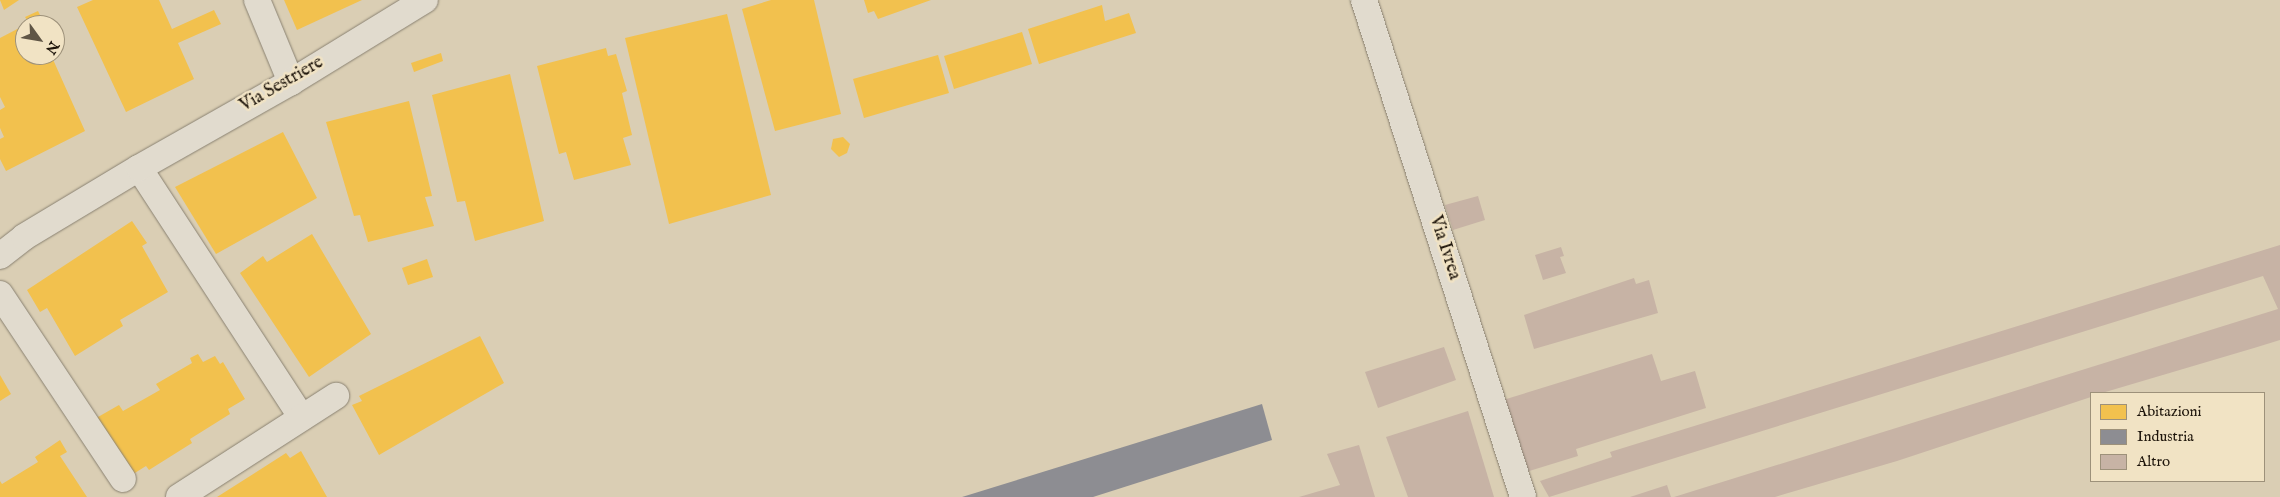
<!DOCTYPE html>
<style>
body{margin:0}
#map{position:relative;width:2280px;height:497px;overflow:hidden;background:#daceb4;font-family:"IM FELL English",serif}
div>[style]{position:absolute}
.homes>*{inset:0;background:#f2c14e}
.industry>*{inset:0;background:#8d8d92}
.building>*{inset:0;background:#c7b3a5}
.roads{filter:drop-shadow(0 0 1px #898171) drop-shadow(0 0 1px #898171)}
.minor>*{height:26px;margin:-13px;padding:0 13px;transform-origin:13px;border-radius:13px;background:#e1dbce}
span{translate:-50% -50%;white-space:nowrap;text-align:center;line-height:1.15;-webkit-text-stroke:5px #f1e3c4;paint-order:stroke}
.street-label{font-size:18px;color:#1e150b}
.legend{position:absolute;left:2090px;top:392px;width:175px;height:90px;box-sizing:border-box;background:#f1e3c4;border:1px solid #9d917a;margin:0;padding:6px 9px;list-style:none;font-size:15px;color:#1e150b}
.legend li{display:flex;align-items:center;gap:10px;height:25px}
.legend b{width:25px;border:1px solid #9d917a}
.north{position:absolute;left:15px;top:15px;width:50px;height:50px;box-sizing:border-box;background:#f1e3c4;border:1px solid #9d917a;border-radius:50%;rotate:122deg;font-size:14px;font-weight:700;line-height:20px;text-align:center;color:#1e150b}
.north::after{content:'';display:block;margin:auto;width:18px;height:22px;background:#605646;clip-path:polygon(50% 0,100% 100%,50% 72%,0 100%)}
</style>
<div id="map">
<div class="homes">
<i style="clip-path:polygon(0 0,19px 0,4px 10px)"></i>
<i style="clip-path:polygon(93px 0,159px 0,172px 29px,214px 10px,221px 24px,178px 43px,194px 79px,126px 112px,77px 7px)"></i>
<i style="clip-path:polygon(284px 0,362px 0,297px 30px)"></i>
<i style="clip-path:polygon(771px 0,814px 0,841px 114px,775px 131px,742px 9px)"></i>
<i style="clip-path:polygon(864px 0,931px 0,878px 19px,874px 11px,868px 13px)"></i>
<i style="clip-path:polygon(1102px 5px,1105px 21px,1129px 13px,1136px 33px,1039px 64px,1028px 29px)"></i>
<i style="clip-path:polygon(38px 11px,45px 25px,25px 25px,29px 23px,25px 17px)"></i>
<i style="clip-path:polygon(727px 14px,771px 195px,669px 224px,625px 38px)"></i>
<i style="clip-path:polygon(25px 25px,25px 55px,51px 55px,85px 131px,6px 171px,0 159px,0 139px,4px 137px,0 128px,0 110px,5px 107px,0 97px,0 38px)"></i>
<i style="clip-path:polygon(1022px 32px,1032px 64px,954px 89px,944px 56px)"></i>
<i style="clip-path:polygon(606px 48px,608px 56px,616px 54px,627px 91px,622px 93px,632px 135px,623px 138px,631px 165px,574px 180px,566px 152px,559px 154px,537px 66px)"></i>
<i style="clip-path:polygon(441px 53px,443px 61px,414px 72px,411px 63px)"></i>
<i style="clip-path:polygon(938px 55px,949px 93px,864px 118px,853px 79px)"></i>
<i style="clip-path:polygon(510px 74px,544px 221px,475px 241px,465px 201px,457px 202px,432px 95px)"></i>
<i style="clip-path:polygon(409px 101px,432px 196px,425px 197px,434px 226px,368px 242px,360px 215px,354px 216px,326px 122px)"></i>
<i style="clip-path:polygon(283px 132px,317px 198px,216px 254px,175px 187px)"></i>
<i style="clip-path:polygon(843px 137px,850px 144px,847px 153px,839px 157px,831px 149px,833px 139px)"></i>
<i style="clip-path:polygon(132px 221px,147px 243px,142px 246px,168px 292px,120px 320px,123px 326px,75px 356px,47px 308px,40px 312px,27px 290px)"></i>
<i style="clip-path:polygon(312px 234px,371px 334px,309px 377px,240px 273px,263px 256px,267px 262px)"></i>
<i style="clip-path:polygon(427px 259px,433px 277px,408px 285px,402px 268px)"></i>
<i style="clip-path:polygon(480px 336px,504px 383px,379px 455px,352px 405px,362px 401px,359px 396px)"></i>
<i style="clip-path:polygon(198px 354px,203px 362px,215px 356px,220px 364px,223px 362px,245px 399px,228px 409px,230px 414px,190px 439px,192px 443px,149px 470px,146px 466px,130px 476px,91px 421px,119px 405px,123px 411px,160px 390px,156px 384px,192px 363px,190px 358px)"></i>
<i style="clip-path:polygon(0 375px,11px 394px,0 401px)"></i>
<i style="clip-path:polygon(60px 440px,67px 452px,60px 456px,87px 497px,0 497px,0 481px,2px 484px,38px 462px,35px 457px)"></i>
<i style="clip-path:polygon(301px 451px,327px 497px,217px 497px,286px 453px,290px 458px)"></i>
</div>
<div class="industry">
<i style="clip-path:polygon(1262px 404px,1272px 440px,1093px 497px,962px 497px)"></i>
</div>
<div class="building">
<i style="clip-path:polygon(1478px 196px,1485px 220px,1453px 230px,1445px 205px)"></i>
<i style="clip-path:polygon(2280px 245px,2280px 340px,2254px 348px,2102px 393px,2091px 393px,2091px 397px,1897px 461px,1775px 497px,1674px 497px,2278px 309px,2263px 276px,1549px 497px,1540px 481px,1612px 457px,1610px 452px)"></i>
<i style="clip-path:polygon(1561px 247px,1564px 256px,1560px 257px,1566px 273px,1543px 280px,1535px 255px)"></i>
<i style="clip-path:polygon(1634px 278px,1636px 284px,1649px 280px,1658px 313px,1534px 349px,1524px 315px)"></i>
<i style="clip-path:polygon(1444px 347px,1456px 380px,1378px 408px,1365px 372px)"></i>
<i style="clip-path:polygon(1652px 354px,1661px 381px,1695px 371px,1706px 408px,1576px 449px,1578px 456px,1526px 472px,1503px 400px)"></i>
<i style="clip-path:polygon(1468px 411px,1494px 497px,1408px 497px,1386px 437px)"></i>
<i style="clip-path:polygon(1359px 445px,1375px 497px,1299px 497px,1340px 485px,1327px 454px)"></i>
<i style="clip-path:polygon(1667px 485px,1671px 497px,1630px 497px)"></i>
</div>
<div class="roads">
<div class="minor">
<i style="left:257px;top:0;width:89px;rotate:67.5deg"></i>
<i style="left:1364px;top:0;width:522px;rotate:72.26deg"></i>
<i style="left:139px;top:168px;width:298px;rotate:56.9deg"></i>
<i style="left:0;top:256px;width:31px;rotate:-38deg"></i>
<i style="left:24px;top:237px;width:134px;rotate:-31deg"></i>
<i style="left:139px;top:168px;width:175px;rotate:-29.5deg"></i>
<i style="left:291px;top:82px;width:157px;rotate:-31.5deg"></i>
<i style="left:0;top:294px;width:222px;rotate:56.4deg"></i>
<i style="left:179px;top:497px;width:187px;rotate:-32.8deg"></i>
</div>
</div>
<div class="street-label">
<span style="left:282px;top:85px;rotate:-30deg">Via Sestriere</span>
<span style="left:1444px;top:248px;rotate:72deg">Via Ivrea</span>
</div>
<ul class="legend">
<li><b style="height:14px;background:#f2c14e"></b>Abitazioni</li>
<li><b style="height:14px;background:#8d8d92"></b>Industria</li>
<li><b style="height:14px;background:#c7b3a5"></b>Altro</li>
</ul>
<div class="north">N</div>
</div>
